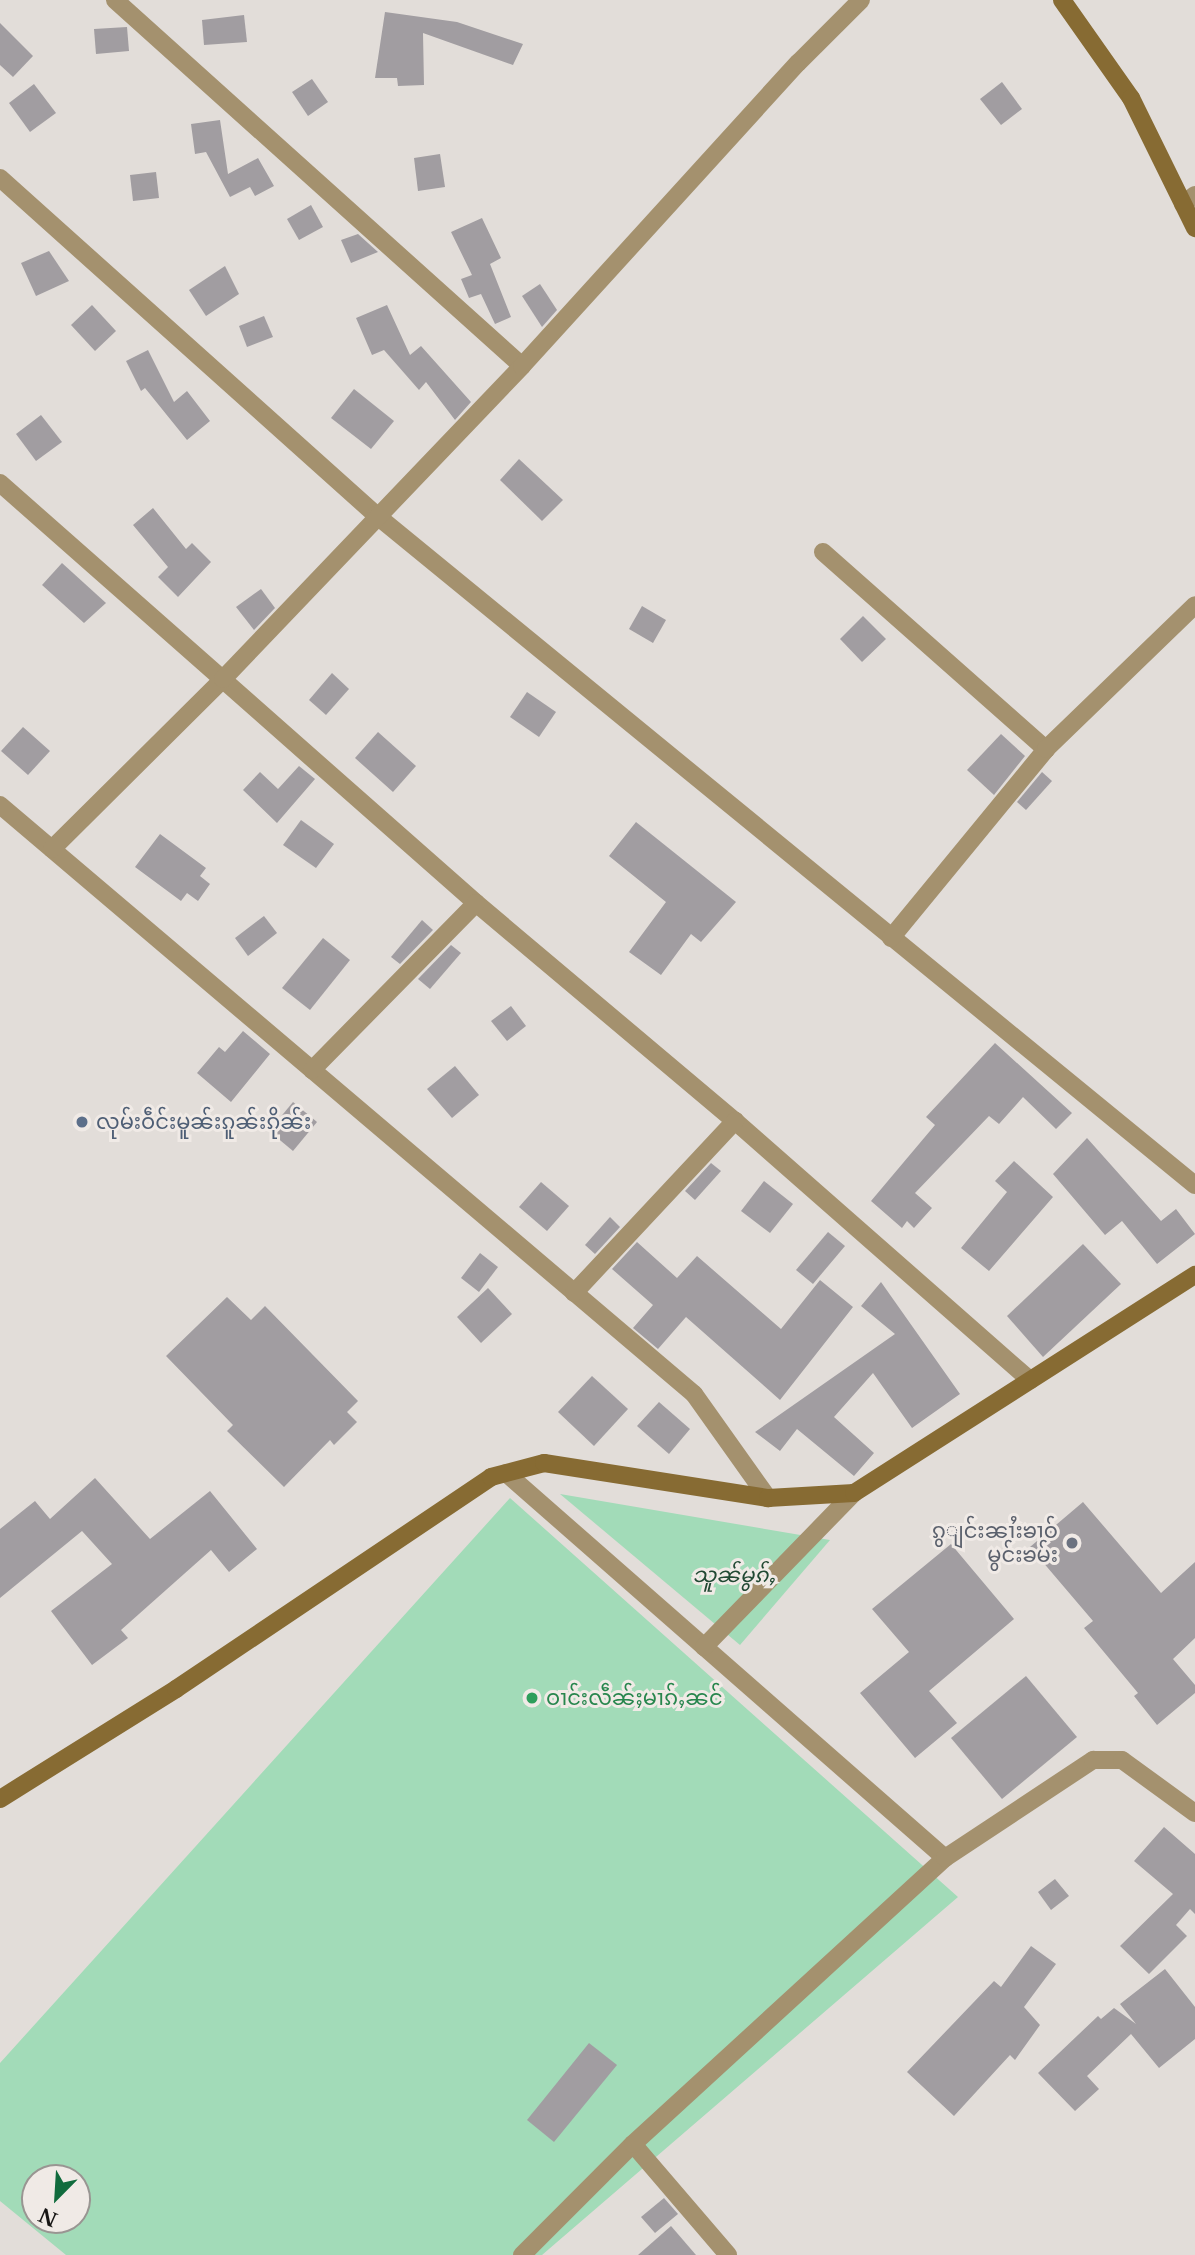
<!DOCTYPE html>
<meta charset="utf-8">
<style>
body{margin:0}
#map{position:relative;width:1195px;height:2255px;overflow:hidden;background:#e2ddd9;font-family:"Libre Baskerville","Noto Sans Myanmar",serif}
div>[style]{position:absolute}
.green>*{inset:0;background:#a2dbb8}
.building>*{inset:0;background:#a19da1}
.minor>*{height:18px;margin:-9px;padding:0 9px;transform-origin:9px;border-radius:9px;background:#a4916e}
.secondary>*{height:18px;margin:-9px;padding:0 9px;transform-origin:9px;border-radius:9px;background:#876b33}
.dots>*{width:19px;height:19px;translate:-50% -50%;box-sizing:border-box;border:4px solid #f0eae6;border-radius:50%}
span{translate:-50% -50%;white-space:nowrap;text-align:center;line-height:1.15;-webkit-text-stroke:6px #f0eae6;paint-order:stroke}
.service-label{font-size:21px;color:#4e5e75}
.left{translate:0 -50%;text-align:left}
.worship-label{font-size:21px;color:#5b616d}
.right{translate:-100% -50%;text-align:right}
.park-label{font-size:21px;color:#214933;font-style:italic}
.leisure-label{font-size:21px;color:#27864d}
.north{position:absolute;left:21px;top:2164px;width:70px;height:70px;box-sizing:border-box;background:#f0eae6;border:2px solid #999592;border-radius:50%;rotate:204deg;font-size:19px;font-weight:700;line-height:28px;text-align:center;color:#171514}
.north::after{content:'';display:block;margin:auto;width:24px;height:32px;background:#116b3d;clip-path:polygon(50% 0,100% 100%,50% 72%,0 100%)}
</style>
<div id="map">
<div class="green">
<i style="clip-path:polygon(560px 1494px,830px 1540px,740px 1645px)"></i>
<i style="clip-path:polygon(evenodd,510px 1498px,958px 1897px,542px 2255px,66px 2255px,0 2201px,0 2063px,510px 1498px,35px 2178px,77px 2178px,77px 2220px,35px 2220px,35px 2178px)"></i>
</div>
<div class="building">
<i style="clip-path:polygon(385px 12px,457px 22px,523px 44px,513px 65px,423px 33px,424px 85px,398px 86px,397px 78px,375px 78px)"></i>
<i style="clip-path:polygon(244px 15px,247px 42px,204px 45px,202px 20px)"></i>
<i style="clip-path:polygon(0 23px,33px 56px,13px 77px,0 65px)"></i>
<i style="clip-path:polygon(127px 27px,129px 51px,96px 54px,94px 29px)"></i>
<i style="clip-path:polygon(312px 79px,328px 102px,308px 116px,292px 92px)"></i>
<i style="clip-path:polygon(1002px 82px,1022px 109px,1001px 125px,980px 99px)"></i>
<i style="clip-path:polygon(34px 84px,56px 113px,30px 132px,9px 103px)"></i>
<i style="clip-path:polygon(220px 120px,228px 174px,258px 158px,274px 186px,255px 196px,250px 187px,230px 197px,206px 152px,195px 154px,191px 124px)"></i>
<i style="clip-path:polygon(440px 154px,445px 187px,418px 191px,414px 158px)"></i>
<i style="clip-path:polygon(156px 172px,159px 198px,133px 201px,130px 175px)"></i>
<i style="clip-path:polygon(311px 205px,323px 227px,299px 240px,287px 219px)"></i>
<i style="clip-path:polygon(482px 218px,501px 258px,490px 264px,511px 317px,495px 324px,481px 294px,469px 298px,461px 279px,472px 275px,451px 232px)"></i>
<i style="clip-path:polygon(358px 234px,378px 252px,351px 263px,341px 240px)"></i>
<i style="clip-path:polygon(49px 251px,69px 281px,36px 296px,21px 263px)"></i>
<i style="clip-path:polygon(225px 266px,239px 294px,206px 316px,189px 290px)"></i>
<i style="clip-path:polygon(540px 284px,557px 310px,542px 327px,522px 296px)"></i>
<i style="clip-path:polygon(92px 305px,116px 331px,95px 351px,71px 325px)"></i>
<i style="clip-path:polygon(387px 305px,410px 355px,421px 346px,471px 402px,455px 420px,426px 382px,419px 390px,384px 350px,372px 355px,356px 318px)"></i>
<i style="clip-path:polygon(264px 316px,273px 337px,247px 347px,239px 326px)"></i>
<i style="clip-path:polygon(148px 350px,174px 402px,187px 391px,210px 421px,187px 440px,145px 388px,141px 391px,126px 361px)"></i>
<i style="clip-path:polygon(354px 389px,394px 421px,371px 449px,331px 418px)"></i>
<i style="clip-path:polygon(41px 415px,62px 442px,36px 461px,16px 434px)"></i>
<i style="clip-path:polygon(519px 459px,563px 500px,542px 521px,500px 480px)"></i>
<i style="clip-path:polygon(153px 508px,186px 549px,192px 543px,211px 562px,178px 597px,158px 577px,168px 567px,133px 525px)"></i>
<i style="clip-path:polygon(62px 563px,106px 603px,84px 623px,42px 585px)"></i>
<i style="clip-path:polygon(261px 589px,275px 608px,254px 630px,236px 607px)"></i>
<i style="clip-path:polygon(642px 606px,666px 620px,653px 643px,629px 629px)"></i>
<i style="clip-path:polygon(863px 616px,886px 639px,862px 662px,840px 639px)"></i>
<i style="clip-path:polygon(332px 673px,349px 689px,326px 715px,309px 700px)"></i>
<i style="clip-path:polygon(527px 692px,556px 712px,539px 737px,510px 717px)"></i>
<i style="clip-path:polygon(23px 727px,50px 751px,28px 775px,1px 751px)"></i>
<i style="clip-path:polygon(378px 732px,416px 766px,393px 792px,355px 758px)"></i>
<i style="clip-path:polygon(1001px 734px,1025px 756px,994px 795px,967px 770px)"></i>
<i style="clip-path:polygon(299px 766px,315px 779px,277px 823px,243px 790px,260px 772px,278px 789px)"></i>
<i style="clip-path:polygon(1042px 772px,1052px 781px,1026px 810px,1017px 802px)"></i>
<i style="clip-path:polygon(301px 820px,334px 844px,316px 868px,283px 845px)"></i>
<i style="clip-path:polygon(636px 822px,736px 902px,701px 942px,691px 934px,661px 975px,629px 952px,666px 902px,609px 856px)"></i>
<i style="clip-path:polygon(160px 834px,206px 868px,200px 876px,210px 884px,198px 901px,187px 893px,181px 901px,135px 867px)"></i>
<i style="clip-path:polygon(264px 916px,277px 933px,248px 956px,235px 938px)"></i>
<i style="clip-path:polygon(422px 920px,433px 930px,400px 964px,391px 957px)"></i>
<i style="clip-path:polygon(323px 938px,350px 960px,310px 1010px,282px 988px)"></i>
<i style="clip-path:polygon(451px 945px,461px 953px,430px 989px,418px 979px)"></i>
<i style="clip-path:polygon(511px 1006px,526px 1026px,507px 1041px,491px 1021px)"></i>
<i style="clip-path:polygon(243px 1031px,270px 1054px,231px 1102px,197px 1073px,219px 1047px,225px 1052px)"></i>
<i style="clip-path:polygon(995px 1043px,1072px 1113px,1056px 1129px,1023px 1097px,999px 1124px,989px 1116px,915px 1193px,932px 1208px,914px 1228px,907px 1221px,902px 1228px,871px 1201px,935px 1125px,926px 1117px)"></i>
<i style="clip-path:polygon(455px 1066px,479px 1095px,452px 1118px,427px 1089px)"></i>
<i style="clip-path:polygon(293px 1102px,317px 1122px,293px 1151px,269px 1131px)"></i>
<i style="clip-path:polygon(1087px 1138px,1161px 1221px,1176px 1209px,1195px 1234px,1157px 1264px,1122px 1221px,1105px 1235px,1053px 1174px)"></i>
<i style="clip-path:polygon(1014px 1161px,1053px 1197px,989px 1271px,961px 1248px,1007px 1192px,995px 1181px)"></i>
<i style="clip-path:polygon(711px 1163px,721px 1171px,695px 1200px,685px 1191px)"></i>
<i style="clip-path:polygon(764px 1181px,793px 1204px,770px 1233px,741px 1211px)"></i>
<i style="clip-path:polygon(541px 1182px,569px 1206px,547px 1231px,519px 1207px)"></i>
<i style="clip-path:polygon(610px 1217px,620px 1227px,595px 1254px,585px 1245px)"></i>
<i style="clip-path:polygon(828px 1232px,845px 1246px,813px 1284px,796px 1270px)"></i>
<i style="clip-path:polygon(637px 1242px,677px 1278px,697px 1256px,781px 1329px,820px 1280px,853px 1307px,780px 1400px,686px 1317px,658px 1349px,633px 1328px,653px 1305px,612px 1269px)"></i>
<i style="clip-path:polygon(1083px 1244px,1121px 1284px,1043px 1357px,1007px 1316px)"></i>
<i style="clip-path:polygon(480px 1253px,498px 1267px,479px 1292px,461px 1278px)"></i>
<i style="clip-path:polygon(881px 1282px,960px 1394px,912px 1428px,873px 1373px,834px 1417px,874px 1453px,854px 1476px,797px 1429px,780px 1451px,755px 1432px,895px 1334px,861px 1306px)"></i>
<i style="clip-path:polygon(488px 1288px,512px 1314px,481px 1343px,457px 1317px)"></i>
<i style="clip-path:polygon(227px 1297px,251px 1320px,265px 1306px,358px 1401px,347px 1412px,357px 1422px,334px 1445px,330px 1440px,284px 1487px,227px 1431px,233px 1425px,166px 1356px)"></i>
<i style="clip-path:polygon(592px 1376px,628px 1409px,594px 1446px,558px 1412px)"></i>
<i style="clip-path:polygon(659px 1402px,690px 1429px,669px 1454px,637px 1426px)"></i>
<i style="clip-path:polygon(95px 1478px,150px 1539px,210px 1491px,257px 1549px,229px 1572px,211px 1550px,121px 1630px,128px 1638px,92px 1665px,51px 1611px,112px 1564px,82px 1531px,0 1598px,0 1529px,35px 1501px,50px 1519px)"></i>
<i style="clip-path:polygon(1083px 1502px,1161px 1593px,1195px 1562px,1195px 1638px,1173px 1659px,1195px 1685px,1195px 1693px,1157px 1725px,1134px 1696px,1138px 1693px,1084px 1628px,1093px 1621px,1030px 1547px)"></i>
<i style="clip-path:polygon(951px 1544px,1014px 1619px,929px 1691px,957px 1723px,915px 1758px,860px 1693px,909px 1652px,872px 1609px)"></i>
<i style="clip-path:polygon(1026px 1676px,1077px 1737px,1002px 1799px,951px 1738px)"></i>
<i style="clip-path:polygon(1164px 1827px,1195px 1854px,1195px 1914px,1190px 1909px,1176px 1925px,1187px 1936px,1149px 1974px,1120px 1946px,1173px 1894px,1134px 1861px)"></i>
<i style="clip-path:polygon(1055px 1879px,1069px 1896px,1051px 1910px,1038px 1892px)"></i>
<i style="clip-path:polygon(1031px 1946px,1056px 1964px,1024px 2007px,1040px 2025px,1015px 2060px,1010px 2055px,954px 2116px,907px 2072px,994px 1981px,1001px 1987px)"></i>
<i style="clip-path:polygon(1165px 1969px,1195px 2007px,1195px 2039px,1159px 2068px,1131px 2034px,1087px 2076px,1099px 2089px,1075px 2111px,1038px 2073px,1098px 2016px,1101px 2019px,1114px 2008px,1136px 2024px,1120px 2004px)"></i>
<i style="clip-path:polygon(589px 2043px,617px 2065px,554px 2142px,527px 2120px)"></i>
<i style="clip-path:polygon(664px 2198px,678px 2214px,655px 2233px,641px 2217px)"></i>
<i style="clip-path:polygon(671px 2226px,696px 2255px,638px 2255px)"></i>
</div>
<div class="minor">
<i style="left:115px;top:0;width:547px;rotate:41.96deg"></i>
<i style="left:0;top:178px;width:505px;rotate:41.87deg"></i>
<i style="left:376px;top:515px;width:1058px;rotate:39.29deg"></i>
<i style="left:1183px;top:204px;width:15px;rotate:-37deg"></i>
<i style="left:0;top:483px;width:635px;rotate:41.42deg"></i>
<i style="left:476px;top:903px;width:339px;rotate:40.1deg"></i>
<i style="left:735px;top:1121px;width:393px;rotate:41.3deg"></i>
<i style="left:823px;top:552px;width:298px;rotate:41.5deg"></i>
<i style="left:0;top:805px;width:910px;rotate:40.32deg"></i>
<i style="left:694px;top:1394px;width:128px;rotate:54.6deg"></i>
<i style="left:52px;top:849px;width:241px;rotate:-44.8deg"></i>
<i style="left:223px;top:679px;width:433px;rotate:-46.3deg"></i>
<i style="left:522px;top:366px;width:410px;rotate:-47.7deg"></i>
<i style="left:798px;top:63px;width:89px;rotate:-45deg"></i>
<i style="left:891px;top:938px;width:244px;rotate:-50.6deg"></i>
<i style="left:1046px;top:749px;width:207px;rotate:-44deg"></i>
<i style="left:312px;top:1070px;width:234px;rotate:-45.5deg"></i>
<i style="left:574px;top:1293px;width:236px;rotate:-46.9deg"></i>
<i style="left:506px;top:1473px;width:584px;rotate:41.25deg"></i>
<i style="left:704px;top:1647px;width:215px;rotate:-45.8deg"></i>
<i style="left:633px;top:2144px;width:146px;rotate:49.4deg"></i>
<i style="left:522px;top:2255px;width:157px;rotate:-45deg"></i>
<i style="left:633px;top:2144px;width:423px;rotate:-42.5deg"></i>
<i style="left:945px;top:1858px;width:178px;rotate:-33.5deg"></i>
<i style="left:1093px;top:1760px;width:29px"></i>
<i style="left:1122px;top:1760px;width:90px;rotate:36deg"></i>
</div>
<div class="secondary">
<i style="left:1062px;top:0;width:120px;rotate:54.9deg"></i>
<i style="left:1131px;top:98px;width:145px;rotate:63.8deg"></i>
<i style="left:0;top:1799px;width:208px;rotate:-32deg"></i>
<i style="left:176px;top:1689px;width:380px;rotate:-33.9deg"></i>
<i style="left:491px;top:1477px;width:55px;rotate:-14.8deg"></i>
<i style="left:544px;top:1463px;width:227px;rotate:8.9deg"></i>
<i style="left:768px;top:1498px;width:86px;rotate:-3.3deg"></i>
<i style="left:854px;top:1493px;width:405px;rotate:-32.6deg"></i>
</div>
<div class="dots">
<i style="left:82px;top:1122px;background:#5c6f8a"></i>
<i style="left:1072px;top:1543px;background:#6b7280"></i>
<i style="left:532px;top:1698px;background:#2e9e5b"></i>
</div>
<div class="service-label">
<span class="left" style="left:96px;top:1122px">လုမ်းဝဵင်းမူၼ်းၵူၼ်းၵိုၼ်း</span>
</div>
<div class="worship-label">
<span class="right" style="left:1058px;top:1543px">ၵွျင်းၼၢႆးၶၢဝ်<br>မွင်းၶမ်း</span>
</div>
<div class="park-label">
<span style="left:734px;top:1575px">သူၼ်မွၵ်ႇ</span>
</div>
<div class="leisure-label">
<span class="left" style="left:546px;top:1698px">ဝၢင်းလဵၼ်ႈမၢၵ်ႇၼင်</span>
</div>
<div class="north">N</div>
</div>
